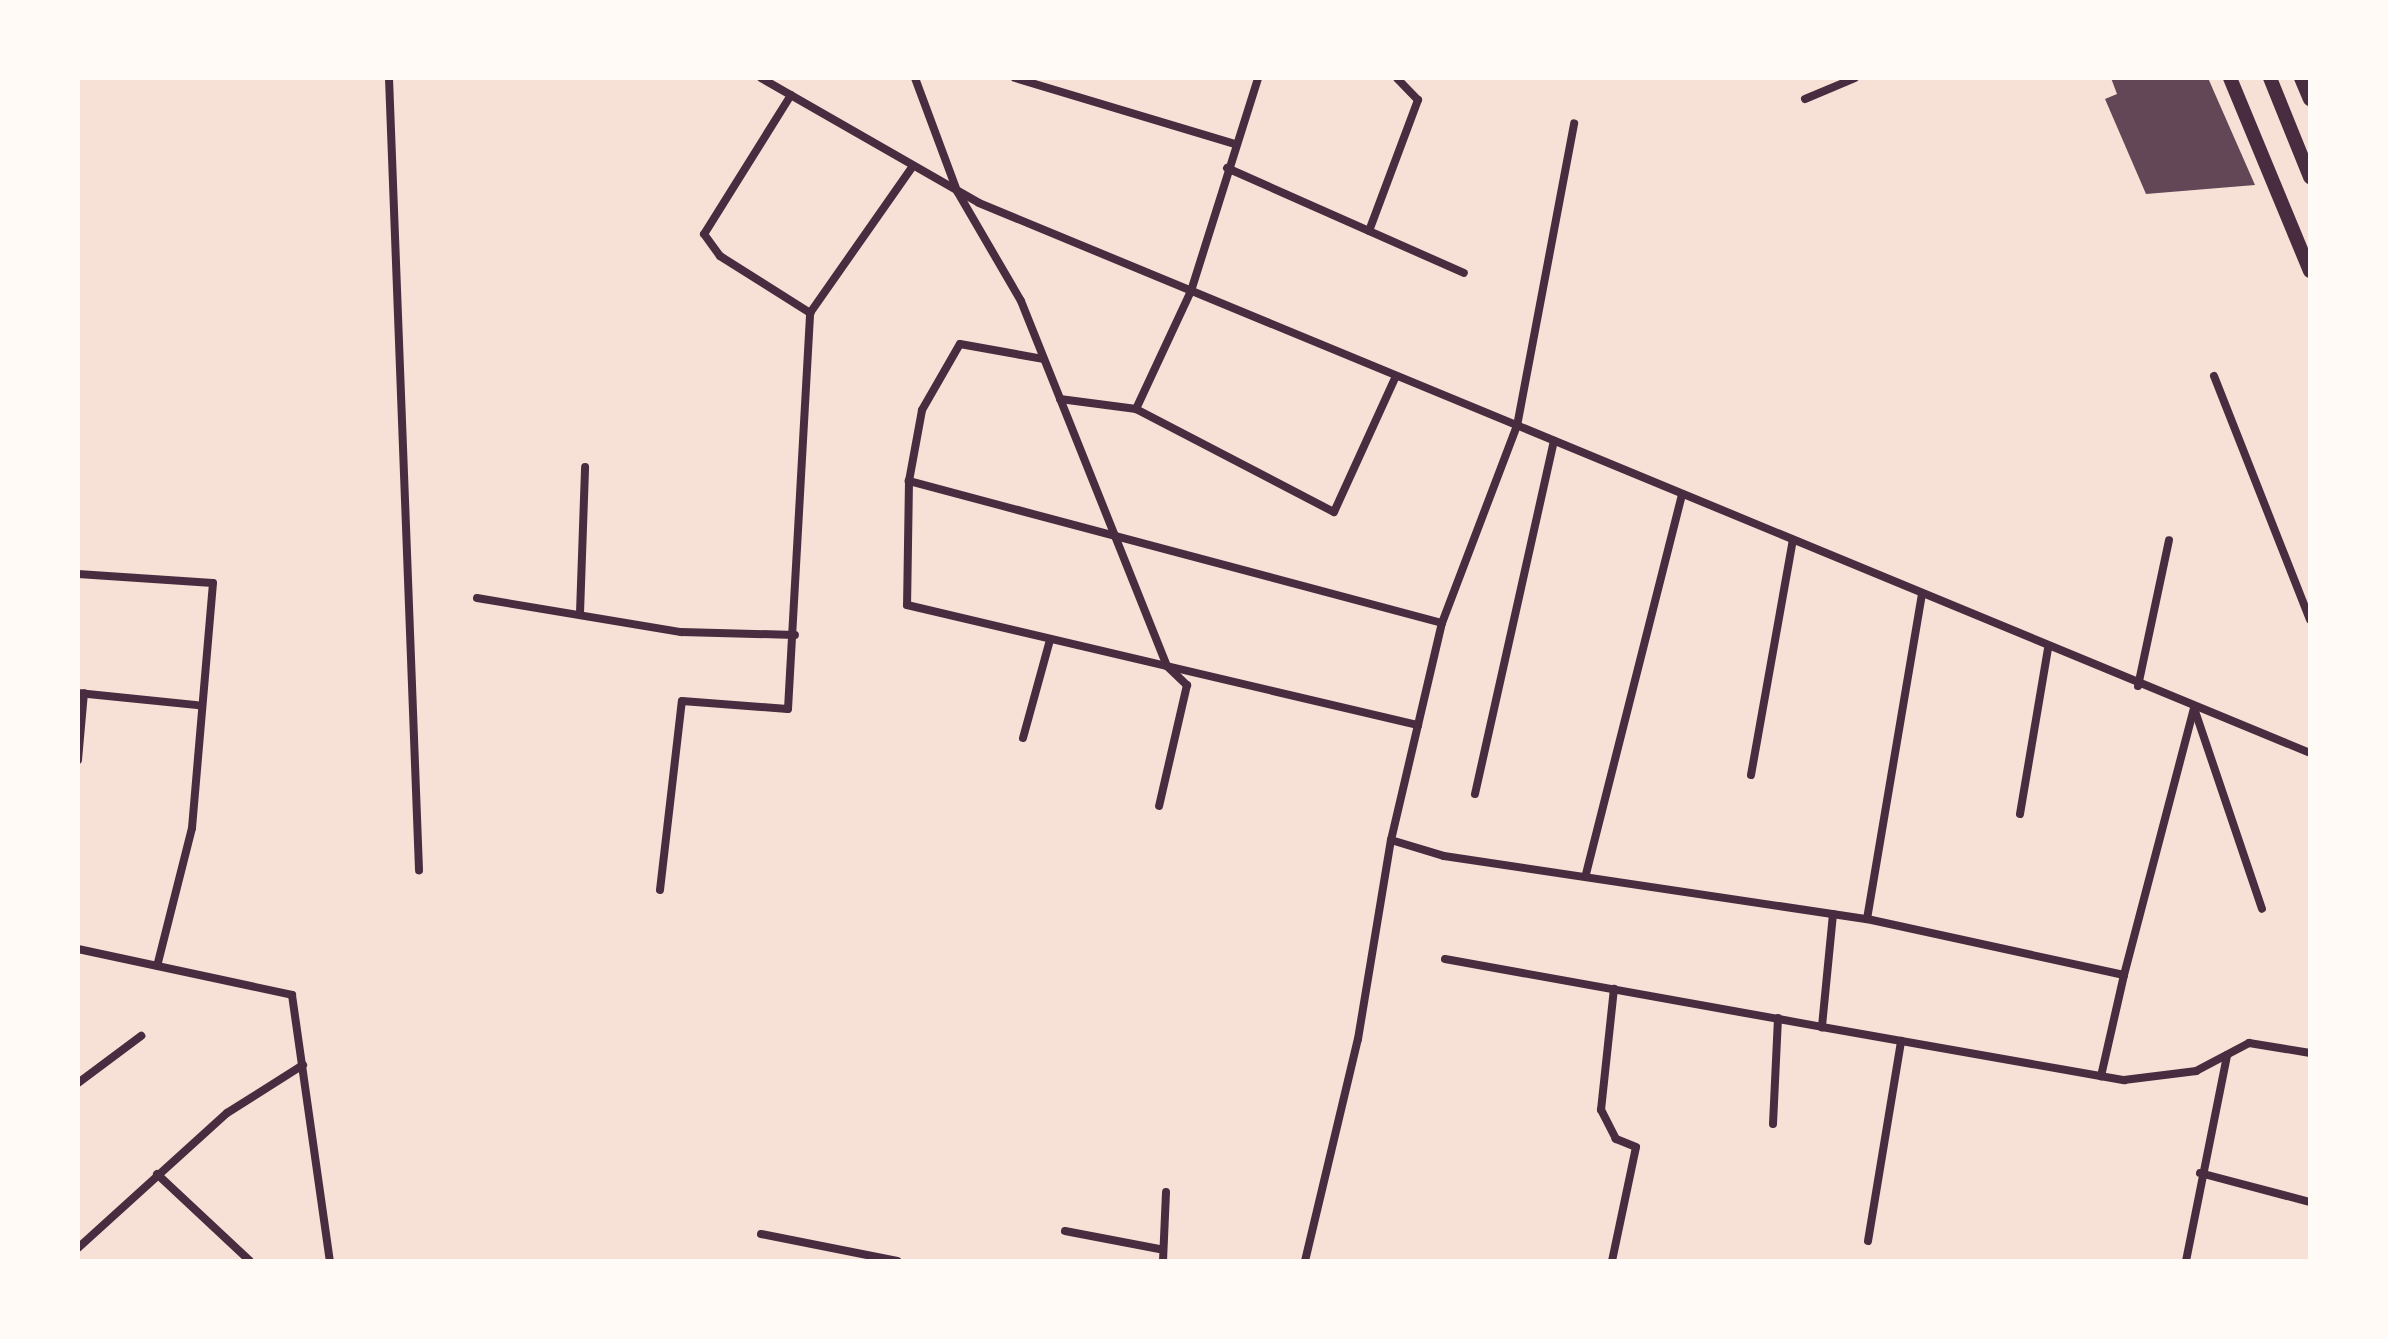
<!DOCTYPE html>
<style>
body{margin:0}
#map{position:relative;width:2388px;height:1339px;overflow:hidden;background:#f7e1d7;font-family:Lato,sans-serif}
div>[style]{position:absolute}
.building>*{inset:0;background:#644757}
.minor>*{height:8px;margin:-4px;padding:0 4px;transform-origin:4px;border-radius:4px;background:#4a2c40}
.trunk>*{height:14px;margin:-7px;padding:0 7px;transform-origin:7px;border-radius:7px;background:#4a2c40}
span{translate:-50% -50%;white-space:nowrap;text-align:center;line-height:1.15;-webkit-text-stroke:8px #fffaf5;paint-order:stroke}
.frame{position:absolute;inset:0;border:80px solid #fffaf5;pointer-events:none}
</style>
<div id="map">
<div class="building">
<i style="clip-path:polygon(2111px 78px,2208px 78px,2255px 185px,2146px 194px,2105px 99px,2117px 94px)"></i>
</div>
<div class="minor">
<i style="left:389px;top:78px;width:793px;rotate:87.83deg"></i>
<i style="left:761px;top:78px;width:251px;rotate:29.8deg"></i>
<i style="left:979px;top:203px;width:1440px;rotate:22.45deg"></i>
<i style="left:915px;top:78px;width:121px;rotate:69.6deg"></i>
<i style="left:957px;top:191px;width:127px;rotate:59.8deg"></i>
<i style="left:1021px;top:301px;width:393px;rotate:68.2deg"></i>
<i style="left:1167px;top:666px;width:28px;rotate:44deg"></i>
<i style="left:1187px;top:685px;width:124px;rotate:103deg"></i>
<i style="left:1015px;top:78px;width:230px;rotate:16.7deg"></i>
<i style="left:791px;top:95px;width:164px;rotate:122deg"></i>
<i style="left:704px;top:234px;width:27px;rotate:54deg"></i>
<i style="left:720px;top:256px;width:107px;rotate:32.3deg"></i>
<i style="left:1805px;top:99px;width:54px;rotate:-22.8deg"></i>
<i style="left:1227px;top:168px;width:259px;rotate:23.9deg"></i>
<i style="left:1369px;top:231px;width:140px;rotate:-69.5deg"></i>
<i style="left:1418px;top:100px;width:30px;rotate:-134deg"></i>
<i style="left:2214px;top:376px;width:262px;rotate:68.5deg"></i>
<i style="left:1060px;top:399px;width:77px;rotate:7.5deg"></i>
<i style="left:1136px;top:409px;width:223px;rotate:27.5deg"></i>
<i style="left:1334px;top:512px;width:149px;rotate:-65.5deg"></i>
<i style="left:1136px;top:409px;width:130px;rotate:-65deg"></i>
<i style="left:1191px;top:291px;width:223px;rotate:-72.5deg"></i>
<i style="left:909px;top:481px;width:72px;rotate:-79.6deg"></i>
<i style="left:922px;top:410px;width:76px;rotate:-60.1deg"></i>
<i style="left:960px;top:344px;width:84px;rotate:10.2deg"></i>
<i style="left:78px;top:574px;width:135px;rotate:3.8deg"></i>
<i style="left:213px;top:583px;width:246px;rotate:94.9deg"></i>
<i style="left:192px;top:828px;width:142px;rotate:104.2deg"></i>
<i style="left:477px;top:598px;width:207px;rotate:9.5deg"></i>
<i style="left:681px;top:632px;width:114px;rotate:1.5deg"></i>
<i style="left:580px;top:613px;width:146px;rotate:-88deg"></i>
<i style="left:1442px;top:623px;width:211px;rotate:-69.2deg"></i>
<i style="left:1517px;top:426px;width:308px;rotate:-79.3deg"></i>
<i style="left:2138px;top:686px;width:149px;rotate:-78deg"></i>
<i style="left:78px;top:693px;width:120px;rotate:5.8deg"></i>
<i style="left:1418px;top:725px;width:105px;rotate:-76.8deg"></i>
<i style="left:1442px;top:623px;width:552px;rotate:-165.08deg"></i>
<i style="left:909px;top:481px;width:124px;rotate:90.9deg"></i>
<i style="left:907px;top:605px;width:525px;rotate:13.22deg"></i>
<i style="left:1418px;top:725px;width:118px;rotate:103.2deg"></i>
<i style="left:1391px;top:840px;width:55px;rotate:16.8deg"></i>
<i style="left:1444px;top:856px;width:428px;rotate:8.5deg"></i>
<i style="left:1867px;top:919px;width:329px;rotate:-80.4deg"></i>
<i style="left:1023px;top:738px;width:102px;rotate:-74.6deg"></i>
<i style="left:78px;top:760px;width:67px;rotate:-84.9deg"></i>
<i style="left:1751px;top:775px;width:239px;rotate:-79.9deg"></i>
<i style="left:1475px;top:794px;width:362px;rotate:-77.4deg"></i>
<i style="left:2020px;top:814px;width:168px;rotate:-80.4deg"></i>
<i style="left:1586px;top:874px;width:392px;rotate:-75.8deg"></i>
<i style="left:660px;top:890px;width:190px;rotate:-83.4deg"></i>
<i style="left:682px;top:701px;width:106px;rotate:4.3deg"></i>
<i style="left:788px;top:709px;width:397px;rotate:-86.8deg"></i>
<i style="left:810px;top:313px;width:179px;rotate:-55deg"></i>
<i style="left:1833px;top:914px;width:114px;rotate:95.6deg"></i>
<i style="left:1822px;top:1027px;width:307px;rotate:10deg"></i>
<i style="left:2124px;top:1080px;width:73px;rotate:-7.1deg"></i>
<i style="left:2196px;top:1071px;width:60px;rotate:-27.8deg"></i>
<i style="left:2249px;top:1043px;width:62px;rotate:9.3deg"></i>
<i style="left:1867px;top:919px;width:263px;rotate:12.3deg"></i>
<i style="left:2124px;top:975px;width:104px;rotate:102.8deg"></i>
<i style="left:78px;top:949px;width:219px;rotate:12.1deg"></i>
<i style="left:292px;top:995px;width:269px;rotate:81.9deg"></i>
<i style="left:1445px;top:959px;width:383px;rotate:10.2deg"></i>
<i style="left:2124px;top:975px;width:276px;rotate:-75.3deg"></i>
<i style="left:2194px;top:708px;width:212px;rotate:71.3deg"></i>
<i style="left:78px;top:1083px;width:79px;rotate:-36.7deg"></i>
<i style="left:1773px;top:1124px;width:106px;rotate:-87.3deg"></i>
<i style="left:2200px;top:1173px;width:114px;rotate:14.8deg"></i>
<i style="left:157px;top:1174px;width:127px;rotate:43.1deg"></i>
<i style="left:1065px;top:1231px;width:96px;rotate:10.8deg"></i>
<i style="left:761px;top:1234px;width:139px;rotate:11.2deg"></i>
<i style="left:1868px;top:1241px;width:203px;rotate:-80.6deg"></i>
<i style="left:78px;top:1248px;width:201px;rotate:-42.2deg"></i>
<i style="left:227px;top:1113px;width:90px;rotate:-32.3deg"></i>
<i style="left:1163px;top:1261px;width:69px;rotate:-87.5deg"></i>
<i style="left:1305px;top:1261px;width:228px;rotate:-76.6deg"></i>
<i style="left:1358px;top:1039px;width:202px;rotate:-80.6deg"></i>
<i style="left:1612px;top:1261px;width:116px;rotate:-78.1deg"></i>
<i style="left:1636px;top:1147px;width:22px;rotate:-158deg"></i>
<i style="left:1616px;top:1139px;width:33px;rotate:-117deg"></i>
<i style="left:1601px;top:1110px;width:122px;rotate:-83.9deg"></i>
<i style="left:2186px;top:1261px;width:210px;rotate:-78.7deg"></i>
</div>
<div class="trunk">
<i style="left:2230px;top:78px;width:209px;rotate:67.5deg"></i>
<i style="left:2270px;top:78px;width:107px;rotate:68deg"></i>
<i style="left:2301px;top:78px;width:23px;rotate:67deg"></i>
</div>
<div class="frame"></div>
</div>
